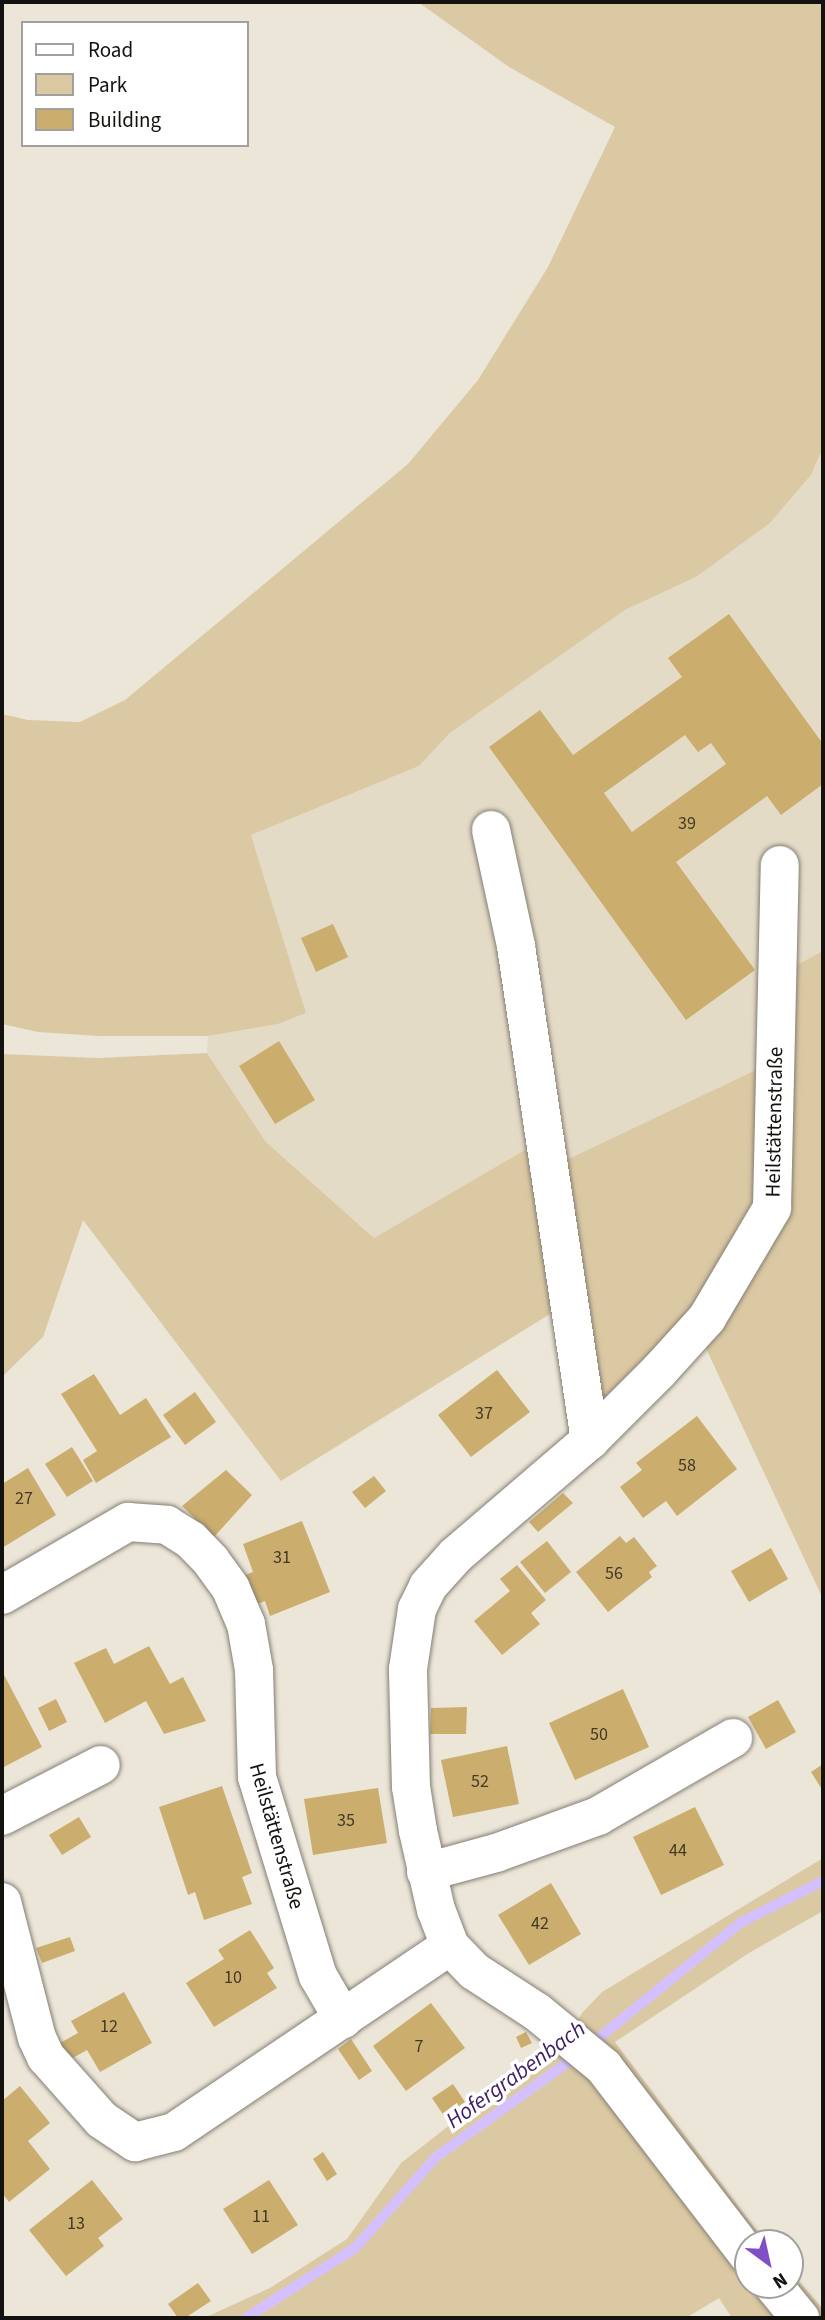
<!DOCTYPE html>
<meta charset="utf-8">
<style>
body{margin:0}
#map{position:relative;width:825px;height:2320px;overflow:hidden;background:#ece6d9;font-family:"Source Sans 3",sans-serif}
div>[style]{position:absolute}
.built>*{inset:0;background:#e4dbc7}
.green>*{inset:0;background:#dbc9a3}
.stream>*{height:10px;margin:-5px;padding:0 5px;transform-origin:5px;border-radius:5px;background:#d4c0ff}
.building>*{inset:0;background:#cbad6e}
.roads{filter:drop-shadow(0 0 2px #847f73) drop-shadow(0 0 2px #847f73)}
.minor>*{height:38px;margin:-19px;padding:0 19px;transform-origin:19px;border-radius:19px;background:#fff}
span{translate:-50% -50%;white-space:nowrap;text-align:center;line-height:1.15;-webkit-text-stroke:7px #fff;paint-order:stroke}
.number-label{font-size:18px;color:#423926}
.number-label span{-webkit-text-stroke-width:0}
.street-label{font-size:21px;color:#14120e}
.water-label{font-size:23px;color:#3d1e65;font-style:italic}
.frame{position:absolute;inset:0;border:4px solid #14120e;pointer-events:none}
.legend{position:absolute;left:21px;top:21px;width:228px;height:126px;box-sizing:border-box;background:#fff;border:2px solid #a1a09f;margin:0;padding:9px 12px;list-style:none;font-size:21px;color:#14120e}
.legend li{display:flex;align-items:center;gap:14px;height:35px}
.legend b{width:35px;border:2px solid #a1a09f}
.north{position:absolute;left:734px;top:2229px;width:70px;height:70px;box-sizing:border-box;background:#fff;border:2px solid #a1a09f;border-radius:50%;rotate:147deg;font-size:19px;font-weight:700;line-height:28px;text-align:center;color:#14120e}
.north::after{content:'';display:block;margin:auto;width:24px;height:32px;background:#804ec6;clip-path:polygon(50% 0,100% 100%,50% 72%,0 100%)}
</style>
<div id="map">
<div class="built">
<i style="clip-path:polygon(823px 448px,823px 951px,806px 964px,760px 1068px,562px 1162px,535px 1144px,374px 1238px,266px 1142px,207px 1053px,208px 1036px,278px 1024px,306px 1013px,251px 835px,419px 766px,450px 733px,625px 610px,696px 577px,770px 523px,811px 475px)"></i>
</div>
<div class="green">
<i style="clip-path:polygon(418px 2px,823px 2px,823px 448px,811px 475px,770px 523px,696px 577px,625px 610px,450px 733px,419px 766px,251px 835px,306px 1013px,278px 1024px,208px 1036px,99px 1036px,38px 1032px,2px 1024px,2px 714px,28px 720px,80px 722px,125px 700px,408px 464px,478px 380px,548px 267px,615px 127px,509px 67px)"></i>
<i style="clip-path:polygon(823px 951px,823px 1599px,703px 1342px,766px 1243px,795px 966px)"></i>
<i style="clip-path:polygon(207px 1053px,266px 1142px,374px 1238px,535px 1144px,558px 1309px,281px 1481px,83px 1220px,43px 1337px,2px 1377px,2px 1054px,97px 1058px)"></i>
<i style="clip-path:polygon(760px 1068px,765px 1174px,745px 1239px,626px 1391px,602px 1400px,562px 1162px)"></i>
<i style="clip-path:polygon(823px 1858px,823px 1911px,749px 1953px,615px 2042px,766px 2243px,748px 2243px,748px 2285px,790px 2285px,790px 2271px,823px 2309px,823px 2318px,732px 2318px,719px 2298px,686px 2318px,204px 2318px,270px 2288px,347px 2239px,401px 2163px,473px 2107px,561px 2054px,582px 2013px,602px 1992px)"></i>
</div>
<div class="stream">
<i style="left:590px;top:2045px;width:193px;rotate:-39.1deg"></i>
<i style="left:740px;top:1923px;width:93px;rotate:-26.8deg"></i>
<i style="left:246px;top:2318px;width:130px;rotate:-32.7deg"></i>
<i style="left:355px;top:2248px;width:122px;rotate:-48.3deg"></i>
<i style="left:436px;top:2157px;width:175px;rotate:-35.7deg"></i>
</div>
<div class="building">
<i style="clip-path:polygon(evenodd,729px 614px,823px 744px,823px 784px,781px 815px,767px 796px,676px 862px,755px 970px,686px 1020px,489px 747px,540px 710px,573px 755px,682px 677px,668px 658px,729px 614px,685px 735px,698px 752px,711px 743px,726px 764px,632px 832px,604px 793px,685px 735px)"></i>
<i style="clip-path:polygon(333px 924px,348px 957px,316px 972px,301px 938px)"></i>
<i style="clip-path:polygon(279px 1041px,315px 1100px,275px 1124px,239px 1066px)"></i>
<i style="clip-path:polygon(497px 1370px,530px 1412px,471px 1457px,438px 1415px)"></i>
<i style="clip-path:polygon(94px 1374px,120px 1415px,146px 1398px,171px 1437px,96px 1483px,83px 1460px,97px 1451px,61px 1394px)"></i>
<i style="clip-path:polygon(195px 1392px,216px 1422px,185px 1445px,163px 1415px)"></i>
<i style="clip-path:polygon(697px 1416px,737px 1469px,677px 1516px,666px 1501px,643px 1518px,620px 1487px,642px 1470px,636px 1463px)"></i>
<i style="clip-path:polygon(72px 1447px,93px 1481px,67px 1497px,45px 1464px)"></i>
<i style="clip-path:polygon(28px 1468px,56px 1515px,2px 1548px,2px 1484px)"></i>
<i style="clip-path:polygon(226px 1470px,252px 1495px,214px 1537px,182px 1506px)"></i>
<i style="clip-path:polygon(374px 1476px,386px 1491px,365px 1508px,352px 1492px)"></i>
<i style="clip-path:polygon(563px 1493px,573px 1503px,538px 1532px,529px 1522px)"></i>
<i style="clip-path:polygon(302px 1521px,330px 1592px,270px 1616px,265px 1601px,249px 1607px,238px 1578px,253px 1572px,243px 1544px)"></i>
<i style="clip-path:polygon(620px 1536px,626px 1543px,634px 1537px,657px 1566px,649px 1572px,652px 1577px,608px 1612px,576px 1572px)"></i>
<i style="clip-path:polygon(547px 1541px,571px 1572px,545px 1593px,520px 1562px)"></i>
<i style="clip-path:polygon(771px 1548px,788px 1579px,749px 1602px,731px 1571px)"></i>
<i style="clip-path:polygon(517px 1565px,546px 1600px,531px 1613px,540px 1624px,502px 1655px,474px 1621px,510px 1591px,500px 1579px)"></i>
<i style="clip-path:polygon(149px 1646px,170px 1684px,183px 1677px,206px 1721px,164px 1734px,146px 1701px,105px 1723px,74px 1663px,106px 1648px,114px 1664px)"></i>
<i style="clip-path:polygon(2px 1671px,42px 1747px,2px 1768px)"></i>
<i style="clip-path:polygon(623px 1689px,649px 1747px,575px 1780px,549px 1723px)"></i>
<i style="clip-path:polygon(56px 1699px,67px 1722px,49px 1731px,38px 1708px)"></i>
<i style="clip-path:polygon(778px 1700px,796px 1732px,766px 1749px,748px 1717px)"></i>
<i style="clip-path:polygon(467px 1707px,466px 1734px,430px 1734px,431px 1708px)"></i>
<i style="clip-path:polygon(507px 1746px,519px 1804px,453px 1817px,441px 1760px)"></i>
<i style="clip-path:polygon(823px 1764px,823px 1791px,811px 1772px)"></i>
<i style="clip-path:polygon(222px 1786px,252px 1873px,242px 1877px,252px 1904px,204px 1920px,195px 1892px,188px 1895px,159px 1807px)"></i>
<i style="clip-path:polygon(378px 1788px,387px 1843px,313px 1855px,304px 1799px)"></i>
<i style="clip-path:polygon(695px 1807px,724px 1865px,661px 1895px,633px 1837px)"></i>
<i style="clip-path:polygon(79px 1817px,91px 1837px,62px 1855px,49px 1835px)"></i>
<i style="clip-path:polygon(551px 1883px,581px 1934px,529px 1965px,498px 1915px)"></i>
<i style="clip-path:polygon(250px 1930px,274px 1968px,267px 1973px,277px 1988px,214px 2027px,186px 1983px,224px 1959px,218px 1950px)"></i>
<i style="clip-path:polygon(70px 1937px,75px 1951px,42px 1963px,36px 1948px)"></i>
<i style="clip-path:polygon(124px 1992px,152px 2043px,100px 2072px,87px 2050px,69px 2060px,60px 2043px,78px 2033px,71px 2021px)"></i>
<i style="clip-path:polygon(431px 2003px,465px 2048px,406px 2091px,373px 2046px)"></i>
<i style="clip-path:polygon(526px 2032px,532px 2043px,521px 2048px,516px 2037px)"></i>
<i style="clip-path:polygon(351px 2039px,372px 2071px,359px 2080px,338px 2049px)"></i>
<i style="clip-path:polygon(453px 2084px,465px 2102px,444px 2116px,432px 2098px)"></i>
<i style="clip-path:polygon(20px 2086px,50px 2123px,28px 2141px,50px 2169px,9px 2202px,2px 2193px,2px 2101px)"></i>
<i style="clip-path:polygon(323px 2152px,337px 2174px,327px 2181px,313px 2159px)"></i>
<i style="clip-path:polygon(92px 2180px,123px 2219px,98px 2238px,104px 2246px,66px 2276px,29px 2230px)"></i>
<i style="clip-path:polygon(269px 2180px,298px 2225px,252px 2254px,223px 2209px)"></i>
<i style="clip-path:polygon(198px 2283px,211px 2301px,185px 2318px,178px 2318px,168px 2304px)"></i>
</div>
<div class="roads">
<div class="minor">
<i style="left:491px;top:830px;width:119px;rotate:77.8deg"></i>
<i style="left:516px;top:946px;width:500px;rotate:81.5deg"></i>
<i style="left:2px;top:1595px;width:146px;rotate:-30.1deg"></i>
<i style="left:128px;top:1522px;width:39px;rotate:4deg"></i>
<i style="left:167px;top:1525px;width:28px;rotate:32deg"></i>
<i style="left:191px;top:1540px;width:29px;rotate:46deg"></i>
<i style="left:211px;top:1561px;width:34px;rotate:54deg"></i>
<i style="left:231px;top:1589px;width:38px;rotate:67deg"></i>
<i style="left:246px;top:1624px;width:47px;rotate:80.1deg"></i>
<i style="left:254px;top:1670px;width:107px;rotate:88.4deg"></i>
<i style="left:257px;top:1777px;width:208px;rotate:73deg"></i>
<i style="left:318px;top:1976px;width:50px;rotate:59.8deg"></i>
<i style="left:2px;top:1816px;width:111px;rotate:-27.3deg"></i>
<i style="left:426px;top:1872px;width:73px;rotate:-15.2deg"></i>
<i style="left:496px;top:1853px;width:109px;rotate:-19.9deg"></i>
<i style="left:598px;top:1816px;width:156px;rotate:-30deg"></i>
<i style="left:2px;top:1902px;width:140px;rotate:75.6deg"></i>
<i style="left:37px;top:2038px;width:21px;rotate:65deg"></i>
<i style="left:46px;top:2057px;width:84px;rotate:48.4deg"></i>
<i style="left:102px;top:2120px;width:40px;rotate:34deg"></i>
<i style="left:135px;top:2142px;width:40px;rotate:-14.4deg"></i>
<i style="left:174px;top:2132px;width:333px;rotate:-34deg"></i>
<i style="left:748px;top:2255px;width:237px;rotate:-127.5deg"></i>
<i style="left:604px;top:2067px;width:87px;rotate:-140.6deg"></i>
<i style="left:537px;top:2012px;width:75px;rotate:-146.9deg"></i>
<i style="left:474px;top:1971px;width:35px;rotate:-134deg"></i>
<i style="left:450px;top:1946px;width:39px;rotate:-111deg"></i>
<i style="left:436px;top:1910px;width:81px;rotate:-102.8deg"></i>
<i style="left:418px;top:1831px;width:45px;rotate:-99deg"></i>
<i style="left:411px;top:1787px;width:118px;rotate:-91.5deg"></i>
<i style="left:408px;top:1669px;width:61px;rotate:-81.5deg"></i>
<i style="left:417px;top:1609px;width:25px;rotate:-64deg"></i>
<i style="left:428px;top:1586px;width:42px;rotate:-47.9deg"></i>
<i style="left:456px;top:1555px;width:177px;rotate:-40.6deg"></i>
<i style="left:590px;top:1440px;width:98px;rotate:-45deg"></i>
<i style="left:659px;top:1371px;width:72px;rotate:-47.8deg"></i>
<i style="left:707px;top:1318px;width:128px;rotate:-59.4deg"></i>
<i style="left:772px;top:1208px;width:343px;rotate:-88.7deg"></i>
<i style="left:773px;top:2285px;width:43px;rotate:50.7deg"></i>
</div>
</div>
<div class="number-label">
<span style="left:687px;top:824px">39</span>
<span style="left:484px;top:1414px">37</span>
<span style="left:687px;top:1466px">58</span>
<span style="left:24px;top:1499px">27</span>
<span style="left:282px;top:1558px">31</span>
<span style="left:614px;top:1574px">56</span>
<span style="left:599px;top:1735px">50</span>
<span style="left:480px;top:1782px">52</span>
<span style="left:346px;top:1821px">35</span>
<span style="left:678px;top:1851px">44</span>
<span style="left:540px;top:1924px">42</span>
<span style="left:233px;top:1978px">10</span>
<span style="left:109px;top:2027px">12</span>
<span style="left:419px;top:2047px">7</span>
<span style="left:261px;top:2217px">11</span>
<span style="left:76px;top:2224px">13</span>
</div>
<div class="street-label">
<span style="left:774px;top:1122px;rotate:-89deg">Heilstättenstraße</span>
<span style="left:277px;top:1836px;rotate:74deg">Heilstättenstraße</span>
</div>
<div class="water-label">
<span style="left:516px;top:2075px;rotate:-36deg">Hofergrabenbach</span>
</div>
<div class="frame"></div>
<ul class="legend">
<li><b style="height:9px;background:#fff"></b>Road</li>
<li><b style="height:19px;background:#dbc9a3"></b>Park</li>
<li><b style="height:19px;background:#cbad6e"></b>Building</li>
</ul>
<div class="north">N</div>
</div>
